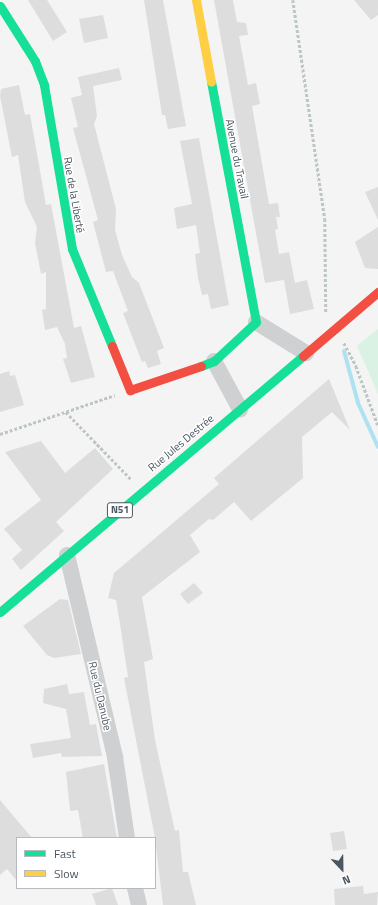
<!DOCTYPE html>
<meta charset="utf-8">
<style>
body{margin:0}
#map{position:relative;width:378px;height:905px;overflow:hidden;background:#f4f4f4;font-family:"Titillium Web",sans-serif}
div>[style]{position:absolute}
.green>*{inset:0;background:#d9f2e3}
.stream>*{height:4px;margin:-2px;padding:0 2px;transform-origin:2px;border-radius:2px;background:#aee2f0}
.building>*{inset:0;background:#ddddde}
.path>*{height:2.5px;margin-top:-1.25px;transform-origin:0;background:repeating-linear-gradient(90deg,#bcc7c4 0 3px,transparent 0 5px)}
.street>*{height:16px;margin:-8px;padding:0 8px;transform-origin:8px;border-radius:8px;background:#ced0d2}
.fast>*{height:9px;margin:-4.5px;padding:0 4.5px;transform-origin:4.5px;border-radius:4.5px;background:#16e098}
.slow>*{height:9px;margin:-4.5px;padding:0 4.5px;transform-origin:4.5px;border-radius:4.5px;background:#ffcf43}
.jam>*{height:9px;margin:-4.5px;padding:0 4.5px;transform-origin:4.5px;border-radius:4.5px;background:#f24e42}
span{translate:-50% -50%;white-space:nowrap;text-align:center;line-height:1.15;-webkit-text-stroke:3px #fff;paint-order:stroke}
.shield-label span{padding:1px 3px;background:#fff;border:1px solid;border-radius:3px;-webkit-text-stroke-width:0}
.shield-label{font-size:10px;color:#4a5661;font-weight:700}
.street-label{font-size:11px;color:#4a5661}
.legend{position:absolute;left:16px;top:837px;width:140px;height:52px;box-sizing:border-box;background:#fff;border:1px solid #b7bbc0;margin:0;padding:5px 7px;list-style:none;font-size:12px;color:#4a5661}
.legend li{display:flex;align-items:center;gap:8px;height:20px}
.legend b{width:20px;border:1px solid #b7bbc0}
.north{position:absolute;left:322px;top:849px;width:40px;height:40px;-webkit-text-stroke:3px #fff;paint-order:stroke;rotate:158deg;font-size:11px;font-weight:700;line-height:16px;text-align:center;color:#4a5661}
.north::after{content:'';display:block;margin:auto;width:14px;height:18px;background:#4a5661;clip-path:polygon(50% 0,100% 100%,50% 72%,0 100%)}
</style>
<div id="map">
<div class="green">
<i style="clip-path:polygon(378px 329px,378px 394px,357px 346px)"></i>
</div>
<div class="stream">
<i style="left:344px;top:351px;width:54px;rotate:74.9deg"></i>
<i style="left:358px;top:403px;width:48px;rotate:65.6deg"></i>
</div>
<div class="building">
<i style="clip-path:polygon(28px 0,47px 0,67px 32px,53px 41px)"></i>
<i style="clip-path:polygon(144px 0,163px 0,186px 126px,168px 129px,165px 115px,162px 115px)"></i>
<i style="clip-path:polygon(214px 0,233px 0,237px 22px,246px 23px,248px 35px,239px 36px,248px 85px,256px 83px,260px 104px,252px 106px,269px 204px,278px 203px,280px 217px,276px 217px,278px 229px,275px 230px,279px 254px,289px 252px,295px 283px,307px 280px,314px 309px,290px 314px,284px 280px,265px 283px)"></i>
<i style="clip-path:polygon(354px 0,378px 0,378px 15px,371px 20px)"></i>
<i style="clip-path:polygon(103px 15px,108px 38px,84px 43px,79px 19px)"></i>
<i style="clip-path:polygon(119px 68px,122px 80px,93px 86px,97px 116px,94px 124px,116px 209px,115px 230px,122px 255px,132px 277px,139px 283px,164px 348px,157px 351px,161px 364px,148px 368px,145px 361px,142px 362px,123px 313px,128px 311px,113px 271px,106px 272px,93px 222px,98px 220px,73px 128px,78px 127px,71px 98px,82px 95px,78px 77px)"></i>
<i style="clip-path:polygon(19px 85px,25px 115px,30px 114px,46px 205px,51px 204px,74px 328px,81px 326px,95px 377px,71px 383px,63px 359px,67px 358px,65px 344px,57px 327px,45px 330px,42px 310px,46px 309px,46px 272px,41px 274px,35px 243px,37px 227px,25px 202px,18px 155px,12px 157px,0 96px,1px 89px)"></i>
<i style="clip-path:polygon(199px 138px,229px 305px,211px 309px,208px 294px,202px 295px,198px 278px,195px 254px,200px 253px,196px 225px,177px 229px,174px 208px,192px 204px,180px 141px)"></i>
<i style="clip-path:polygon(378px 187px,378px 220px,365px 192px)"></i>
<i style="clip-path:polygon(378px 227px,378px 269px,365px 268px,355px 242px)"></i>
<i style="clip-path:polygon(9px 371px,10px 376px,15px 375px,24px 405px,0 412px,0 374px)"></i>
<i style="clip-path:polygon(329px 379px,350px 430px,332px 412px,302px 437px,303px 478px,251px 521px,234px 502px,213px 520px,209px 519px,190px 535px,200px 552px,142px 597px,153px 659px,144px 662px,155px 740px,175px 831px,179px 830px,183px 872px,188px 872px,196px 905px,163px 905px,155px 838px,124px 678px,128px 677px,120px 624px,116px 600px,108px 598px,114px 573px,219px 484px,214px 478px)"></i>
<i style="clip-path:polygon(41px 441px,65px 473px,95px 448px,113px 469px,56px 522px,64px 531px,21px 570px,12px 559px,22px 550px,4px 529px,41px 500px,5px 452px)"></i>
<i style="clip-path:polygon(194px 583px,203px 593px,188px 604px,180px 594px)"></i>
<i style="clip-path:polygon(60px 599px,68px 600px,81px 654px,54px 658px,47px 655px,23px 626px)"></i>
<i style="clip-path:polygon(67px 684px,69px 694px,84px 692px,90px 725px,96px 724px,102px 756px,62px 757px,61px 753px,33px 758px,30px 744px,71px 738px,66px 709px,43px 703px,44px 689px)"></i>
<i style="clip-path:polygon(104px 764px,117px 838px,83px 838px,78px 810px,70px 811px,66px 772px)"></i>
<i style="clip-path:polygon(0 800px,32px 838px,17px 838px,17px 881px,7px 869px,0 875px)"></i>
<i style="clip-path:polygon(344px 831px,347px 849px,333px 851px,330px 833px)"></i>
<i style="clip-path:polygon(363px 886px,364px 894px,378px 892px,377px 905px,335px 905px,334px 889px)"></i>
<i style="clip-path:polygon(112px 888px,118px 905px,96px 905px,92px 894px)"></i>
</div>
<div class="path">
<i style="left:293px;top:0;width:221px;rotate:81.7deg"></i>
<i style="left:325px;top:219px;width:94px;rotate:89.4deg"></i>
<i style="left:344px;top:343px;width:26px;rotate:62deg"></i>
<i style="left:356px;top:366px;width:63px;rotate:69.6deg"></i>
<i style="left:66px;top:412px;width:93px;rotate:45.9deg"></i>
<i style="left:0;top:434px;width:121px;rotate:-18.7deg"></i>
</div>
<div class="street">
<i style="left:256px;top:322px;width:59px;rotate:31.8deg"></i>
<i style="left:214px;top:361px;width:55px;rotate:61.6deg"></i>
<i style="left:67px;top:555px;width:208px;rotate:76.6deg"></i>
<i style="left:115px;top:757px;width:82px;rotate:81.6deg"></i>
<i style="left:135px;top:888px;width:17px;rotate:77deg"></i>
</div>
<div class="fast">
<i style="left:0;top:6px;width:65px;rotate:57.5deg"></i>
<i style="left:35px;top:61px;width:26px;rotate:69deg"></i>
<i style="left:44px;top:85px;width:166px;rotate:80.3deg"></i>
<i style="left:72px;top:249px;width:105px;rotate:67.6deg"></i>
<i style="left:201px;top:366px;width:14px;rotate:-21deg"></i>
<i style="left:214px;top:361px;width:57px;rotate:-42.9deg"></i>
<i style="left:256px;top:322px;width:244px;rotate:-100.6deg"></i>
<i style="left:0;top:612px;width:397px;rotate:-40.2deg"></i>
</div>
<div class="slow">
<i style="left:196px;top:0;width:83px;rotate:79.6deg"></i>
</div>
<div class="jam">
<i style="left:112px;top:346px;width:48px;rotate:67.8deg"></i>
<i style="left:130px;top:390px;width:75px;rotate:-18.7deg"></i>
<i style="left:303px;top:356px;width:99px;rotate:-40.5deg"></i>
</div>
<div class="shield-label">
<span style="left:120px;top:510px">N51</span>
</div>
<div class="street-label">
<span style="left:237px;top:159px;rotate:79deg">Avenue du Travail</span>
<span style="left:74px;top:195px;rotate:80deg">Rue de la Liberté</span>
<span style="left:181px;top:443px;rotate:-40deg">Rue Jules Destrée</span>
<span style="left:100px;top:696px;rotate:77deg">Rue du Danube</span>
</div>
<ul class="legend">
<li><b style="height:5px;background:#16e098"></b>Fast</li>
<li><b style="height:5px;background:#ffcf43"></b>Slow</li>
</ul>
<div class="north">N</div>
</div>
